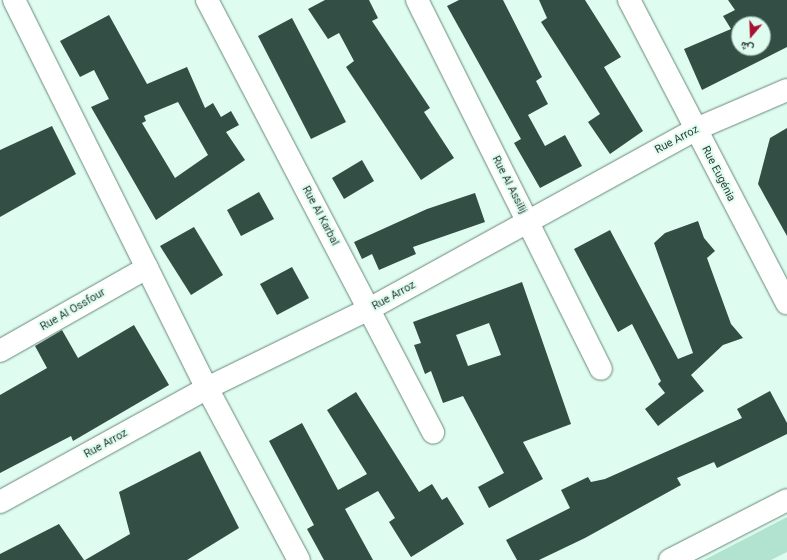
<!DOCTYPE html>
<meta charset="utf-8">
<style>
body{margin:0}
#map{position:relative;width:787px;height:560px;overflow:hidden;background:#defdf0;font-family:Roboto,Vazirmatn,sans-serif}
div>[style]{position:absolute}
.green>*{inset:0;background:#b2e3d0}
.building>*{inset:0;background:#334e44}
.roads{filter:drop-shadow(0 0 1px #6a877c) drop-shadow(0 0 1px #6a877c)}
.minor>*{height:22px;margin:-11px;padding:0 11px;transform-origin:11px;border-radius:11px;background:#fff}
.primary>*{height:22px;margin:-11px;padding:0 11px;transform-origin:11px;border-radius:11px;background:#fff}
span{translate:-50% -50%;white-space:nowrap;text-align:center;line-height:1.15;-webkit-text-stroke:4px #defdf0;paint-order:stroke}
.street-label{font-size:11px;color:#2f3b36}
.north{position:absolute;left:731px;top:16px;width:40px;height:40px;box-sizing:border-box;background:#defdf0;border:1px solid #98afa6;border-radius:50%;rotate:199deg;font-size:11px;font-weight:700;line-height:16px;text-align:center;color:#2f3b36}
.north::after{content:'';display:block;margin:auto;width:14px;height:18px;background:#a91130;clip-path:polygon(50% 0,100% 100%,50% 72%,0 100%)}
</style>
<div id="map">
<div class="green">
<i style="clip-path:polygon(787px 517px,787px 552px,771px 560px,704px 560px)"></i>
</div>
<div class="building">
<i style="clip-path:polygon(325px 0,369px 0,378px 18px,372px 21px,430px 108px,424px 112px,454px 158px,421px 180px,346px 67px,354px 61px,339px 33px,328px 39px,308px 9px)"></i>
<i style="clip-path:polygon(459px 0,503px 0,542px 77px,536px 81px,548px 104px,528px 115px,545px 146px,565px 135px,582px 166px,540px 188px,514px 143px,521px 139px,447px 6px)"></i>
<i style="clip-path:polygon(539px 0,585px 0,621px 57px,604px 67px,643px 131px,610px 154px,588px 122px,600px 114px,541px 22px,547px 18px)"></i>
<i style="clip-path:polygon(evenodd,728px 0,787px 0,787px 47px,702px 90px,684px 49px,731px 29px,723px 16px,735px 10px,728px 0,739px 24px,763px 24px,763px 48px,739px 48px,739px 24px)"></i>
<i style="clip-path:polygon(evenodd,109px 15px,147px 84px,187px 67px,205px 108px,213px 103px,221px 117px,231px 111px,239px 125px,226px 132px,245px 160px,156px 220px,91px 107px,109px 99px,94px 70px,80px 77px,60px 41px,109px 15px,178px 102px,208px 155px,175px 178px,142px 123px,146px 121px,144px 116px,178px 102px)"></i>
<i style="clip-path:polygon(292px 18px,346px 122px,311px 139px,258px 36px)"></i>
<i style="clip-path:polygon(52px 126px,76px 174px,0 217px,0 150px)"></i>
<i style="clip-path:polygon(787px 128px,787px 236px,758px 184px,770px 138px)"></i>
<i style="clip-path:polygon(362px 160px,374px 181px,344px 199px,332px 178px)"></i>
<i style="clip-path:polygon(259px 192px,274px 219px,241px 236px,227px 210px)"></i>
<i style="clip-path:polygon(475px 193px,485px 222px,413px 247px,416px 254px,379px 270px,372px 254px,362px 259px,354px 242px,427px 209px)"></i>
<i style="clip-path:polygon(698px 221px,704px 238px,715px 251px,707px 258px,731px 324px,743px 338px,723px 345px,691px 375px,704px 391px,658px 426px,645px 409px,665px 393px,658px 384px,661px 381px,632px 324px,618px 332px,574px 249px,610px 230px,678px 359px,693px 353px,654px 243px,665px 233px)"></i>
<i style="clip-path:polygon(194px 227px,223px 275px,191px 295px,160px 246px)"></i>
<i style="clip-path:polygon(292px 267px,309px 298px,277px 315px,260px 284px)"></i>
<i style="clip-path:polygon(evenodd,522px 282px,571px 424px,523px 442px,543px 479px,489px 508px,478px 487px,504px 473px,463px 396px,443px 403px,431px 371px,425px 374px,414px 345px,421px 343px,413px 322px,522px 282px,489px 323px,501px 355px,468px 366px,456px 335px,489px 323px)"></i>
<i style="clip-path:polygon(134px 325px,169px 385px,73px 441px,71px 436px,0 473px,0 395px,47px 368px,35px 346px,62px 330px,78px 358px)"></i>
<i style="clip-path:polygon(770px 391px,787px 423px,787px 434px,717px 468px,714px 462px,677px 478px,681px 485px,585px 538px,539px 560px,517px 560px,506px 540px,570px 508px,561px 490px,588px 477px,591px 482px,605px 479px,742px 418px,737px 409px)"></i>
<i style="clip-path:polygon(356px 392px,419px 492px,432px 484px,442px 500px,447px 497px,464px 524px,411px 557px,389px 522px,395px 518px,378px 491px,345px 509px,373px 560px,324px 560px,307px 529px,314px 525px,269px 441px,302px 423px,338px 490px,367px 474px,327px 410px)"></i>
<i style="clip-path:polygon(200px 451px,239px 528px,187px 560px,85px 560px,130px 534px,119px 492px)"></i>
<i style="clip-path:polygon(59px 524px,84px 560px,0 560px,0 554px)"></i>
</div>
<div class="roads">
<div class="minor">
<i style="left:14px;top:0;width:433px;rotate:63.6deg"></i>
<i style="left:207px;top:388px;width:195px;rotate:61.9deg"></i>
<i style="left:207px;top:0;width:488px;rotate:62.4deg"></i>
<i style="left:417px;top:0;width:412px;rotate:63.5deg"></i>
<i style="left:629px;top:0;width:342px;rotate:62.5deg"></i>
<i style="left:0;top:351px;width:169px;rotate:-29.5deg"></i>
<i style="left:0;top:502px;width:236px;rotate:-28.8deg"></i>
<i style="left:207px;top:388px;width:180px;rotate:-26deg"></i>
<i style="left:369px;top:309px;width:373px;rotate:-28.8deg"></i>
<i style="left:696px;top:129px;width:99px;rotate:-23.2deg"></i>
</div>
<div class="primary">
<i style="left:670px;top:560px;width:131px;rotate:-27.1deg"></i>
</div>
</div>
<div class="street-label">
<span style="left:677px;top:140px;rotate:-28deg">Rue Arroz</span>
<span style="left:718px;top:174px;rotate:63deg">Rue Eugénia</span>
<span style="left:509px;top:185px;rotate:63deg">Rue Al Assilij</span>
<span style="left:320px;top:216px;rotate:62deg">Rue Al Karbal</span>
<span style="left:394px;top:296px;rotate:-29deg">Rue Arroz</span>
<span style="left:73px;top:310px;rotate:-30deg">Rue Al Ossfour</span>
<span style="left:106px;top:444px;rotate:-29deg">Rue Arroz</span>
</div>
<div class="north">ش</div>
</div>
